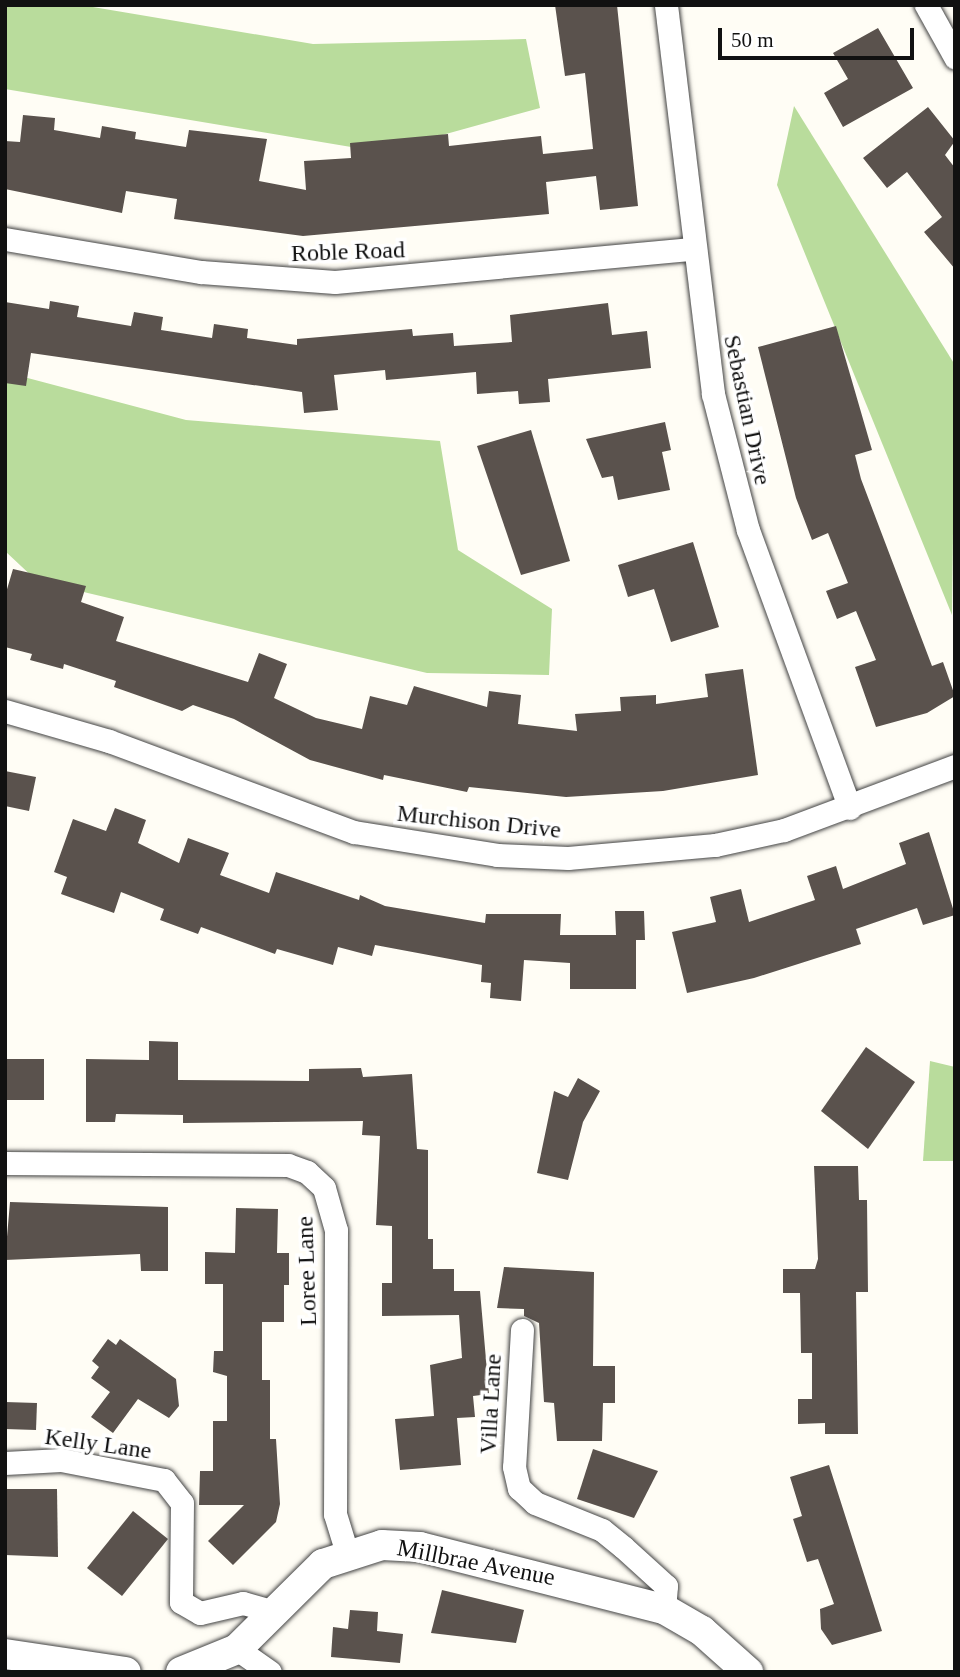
<!DOCTYPE html>
<style>
body{margin:0}
#map{position:relative;width:960px;height:1677px;overflow:hidden;background:#fffdf5;font-family:Georgia,serif}
div>[style]{position:absolute}
.forest>*{inset:0;background:#b9dc9c}
.building>*{inset:0;background:#5a524d}
.roads{filter:drop-shadow(0 0 2px #444) drop-shadow(0 0 2px #444)}
.minor>*{height:23px;margin:-11.5px;padding:0 11.5px;transform-origin:11.5px;border-radius:11.5px;background:#fff}
.tertiary>*{height:30px;margin:-15px;padding:0 15px;transform-origin:15px;border-radius:15px;background:#fff}
span{translate:-50% -50%;white-space:nowrap;text-align:center;line-height:1.15;-webkit-text-stroke:7px #fff;paint-order:stroke}
.street-label{font-size:24px;color:#111}
.frame{position:absolute;inset:0;border:7px solid #111;pointer-events:none}
.scale{position:absolute;left:718px;top:28px;width:196px;height:32px;box-sizing:border-box;border:4px solid #111;border-top:0;padding-left:9px;font-size:21px;line-height:24px;white-space:nowrap;color:#111;-webkit-text-stroke:5px #fff;paint-order:stroke}
</style>
<div id="map">
<div class="forest">
<i style="clip-path:polygon(5px 5px,81px 5px,313px 44px,526px 39px,540px 108px,381px 152px,5px 89px)"></i>
<i style="clip-path:polygon(794px 106px,955px 365px,952px 615px,777px 185px)"></i>
<i style="clip-path:polygon(5px 372px,186px 420px,440px 441px,458px 550px,552px 609px,549px 675px,427px 673px,37px 581px,5px 551px)"></i>
<i style="clip-path:polygon(930px 1061px,955px 1067px,955px 1161px,923px 1161px)"></i>
</div>
<div class="building">
<i style="clip-path:polygon(555px 5px,617px 5px,638px 206px,600px 210px,596px 176px,546px 182px,549px 214px,303px 236px,174px 219px,177px 199px,126px 191px,122px 213px,5px 189px,5px 141px,20px 142px,23px 115px,55px 118px,54px 130px,100px 138px,102px 126px,136px 132px,135px 139px,186px 147px,189px 130px,267px 139px,259px 181px,306px 190px,304px 161px,351px 158px,350px 143px,448px 134px,449px 146px,541px 136px,543px 154px,593px 149px,585px 73px,565px 76px)"></i>
<i style="clip-path:polygon(878px 28px,913px 88px,843px 127px,824px 93px,848px 79px,833px 53px)"></i>
<i style="clip-path:polygon(928px 107px,955px 141px,945px 155px,955px 168px,955px 269px,924px 232px,942px 217px,907px 172px,887px 188px,863px 158px)"></i>
<i style="clip-path:polygon(50px 301px,79px 306px,77px 317px,131px 326px,134px 312px,163px 317px,161px 330px,212px 338px,214px 324px,248px 329px,247px 338px,297px 345px,297px 339px,412px 329px,413px 336px,453px 333px,454px 346px,512px 342px,510px 315px,608px 303px,612px 335px,647px 331px,651px 368px,548px 379px,550px 402px,519px 404px,518px 391px,477px 394px,476px 372px,386px 380px,385px 370px,334px 375px,338px 410px,304px 413px,302px 392px,31px 353px,26px 386px,5px 383px,5px 302px,49px 309px)"></i>
<i style="clip-path:polygon(836px 326px,872px 450px,855px 455px,861px 479px,932px 666px,943px 662px,955px 696px,927px 713px,876px 727px,855px 667px,876px 660px,856px 611px,837px 619px,826px 591px,848px 583px,828px 533px,812px 540px,796px 498px,758px 347px)"></i>
<i style="clip-path:polygon(665px 422px,671px 450px,662px 452px,670px 490px,618px 500px,613px 476px,602px 478px,586px 439px)"></i>
<i style="clip-path:polygon(531px 430px,570px 561px,521px 575px,477px 446px)"></i>
<i style="clip-path:polygon(693px 542px,719px 627px,671px 642px,654px 589px,628px 597px,618px 565px)"></i>
<i style="clip-path:polygon(13px 569px,86px 586px,81px 602px,124px 617px,116px 641px,248px 682px,259px 653px,287px 664px,274px 698px,316px 718px,362px 729px,370px 696px,407px 705px,414px 686px,487px 707px,489px 691px,521px 695px,518px 724px,577px 731px,575px 714px,621px 711px,620px 697px,656px 695px,656px 704px,708px 697px,705px 674px,743px 669px,758px 775px,663px 791px,566px 797px,469px 787px,467px 792px,384px 775px,383px 780px,310px 760px,234px 719px,193px 705px,182px 711px,114px 687px,116px 681px,64px 664px,63px 669px,30px 660px,32px 654px,5px 647px,5px 596px)"></i>
<i style="clip-path:polygon(5px 771px,36px 777px,29px 811px,5px 806px)"></i>
<i style="clip-path:polygon(115px 808px,146px 820px,138px 843px,179px 863px,188px 838px,229px 853px,220px 875px,269px 893px,276px 872px,359px 900px,360px 895px,385px 906px,485px 923px,486px 914px,561px 914px,560px 935px,616px 935px,615px 911px,644px 911px,645px 940px,636px 940px,636px 989px,570px 989px,570px 963px,524px 960px,521px 1001px,490px 998px,491px 983px,481px 982px,482px 965px,375px 945px,372px 956px,338px 947px,333px 965px,277px 949px,275px 954px,201px 927px,198px 934px,160px 920px,164px 909px,121px 892px,114px 913px,61px 894px,67px 877px,54px 872px,73px 819px,106px 831px)"></i>
<i style="clip-path:polygon(929px 832px,955px 915px,923px 925px,917px 908px,856px 929px,861px 944px,754px 978px,687px 993px,672px 932px,716px 922px,710px 897px,741px 889px,749px 922px,815px 900px,807px 876px,836px 866px,843px 889px,906px 864px,899px 843px)"></i>
<i style="clip-path:polygon(149px 1041px,178px 1042px,178px 1080px,309px 1081px,309px 1069px,361px 1068px,363px 1077px,412px 1074px,417px 1149px,428px 1150px,428px 1239px,433px 1239px,433px 1269px,454px 1269px,454px 1291px,480px 1291px,489px 1394px,473px 1396px,475px 1417px,457px 1418px,461px 1465px,400px 1470px,395px 1419px,434px 1416px,430px 1365px,462px 1358px,459px 1315px,382px 1316px,382px 1283px,392px 1283px,392px 1226px,376px 1225px,380px 1136px,362px 1135px,363px 1121px,183px 1123px,183px 1115px,116px 1114px,115px 1122px,86px 1122px,86px 1059px,149px 1060px)"></i>
<i style="clip-path:polygon(866px 1047px,915px 1082px,868px 1149px,821px 1111px)"></i>
<i style="clip-path:polygon(5px 1059px,44px 1059px,44px 1100px,5px 1100px)"></i>
<i style="clip-path:polygon(578px 1078px,600px 1091px,583px 1122px,568px 1180px,537px 1173px,554px 1091px,568px 1097px)"></i>
<i style="clip-path:polygon(814px 1166px,858px 1166px,859px 1200px,867px 1200px,868px 1292px,856px 1292px,858px 1434px,825px 1434px,825px 1423px,798px 1424px,798px 1399px,812px 1399px,812px 1353px,801px 1353px,800px 1293px,783px 1293px,783px 1269px,815px 1269px,818px 1259px)"></i>
<i style="clip-path:polygon(10px 1202px,168px 1207px,168px 1271px,141px 1271px,140px 1254px,5px 1260px)"></i>
<i style="clip-path:polygon(236px 1208px,278px 1209px,277px 1253px,289px 1253px,289px 1285px,284px 1285px,284px 1322px,262px 1322px,262px 1380px,270px 1380px,270px 1439px,276px 1439px,280px 1504px,276px 1522px,233px 1565px,208px 1541px,244px 1505px,199px 1505px,200px 1471px,213px 1471px,213px 1421px,227px 1421px,227px 1376px,213px 1372px,214px 1351px,223px 1351px,223px 1284px,205px 1284px,205px 1252px,235px 1253px)"></i>
<i style="clip-path:polygon(504px 1267px,594px 1272px,593px 1366px,615px 1366px,615px 1403px,603px 1403px,602px 1441px,557px 1441px,554px 1403px,544px 1402px,539px 1323px,524px 1316px,524px 1309px,497px 1308px)"></i>
<i style="clip-path:polygon(108px 1339px,116px 1345px,120px 1339px,176px 1379px,179px 1406px,169px 1418px,138px 1399px,113px 1433px,91px 1417px,110px 1392px,91px 1378px,99px 1367px,92px 1361px)"></i>
<i style="clip-path:polygon(5px 1402px,37px 1403px,36px 1430px,5px 1429px)"></i>
<i style="clip-path:polygon(593px 1449px,658px 1471px,634px 1518px,577px 1499px)"></i>
<i style="clip-path:polygon(829px 1465px,882px 1631px,832px 1645px,821px 1629px,820px 1609px,834px 1604px,818px 1559px,807px 1562px,793px 1519px,802px 1516px,790px 1477px)"></i>
<i style="clip-path:polygon(5px 1489px,57px 1489px,58px 1557px,5px 1555px)"></i>
<i style="clip-path:polygon(133px 1511px,168px 1539px,122px 1596px,87px 1568px)"></i>
<i style="clip-path:polygon(442px 1590px,524px 1610px,516px 1643px,431px 1633px)"></i>
<i style="clip-path:polygon(350px 1610px,378px 1612px,377px 1631px,403px 1634px,400px 1663px,331px 1657px,333px 1627px,348px 1629px)"></i>
</div>
<div class="roads">
<div class="minor">
<i style="left:666px;top:5px;width:392px;rotate:83.1deg"></i>
<i style="left:713px;top:394px;width:140px;rotate:75.6deg"></i>
<i style="left:748px;top:530px;width:296px;rotate:69.9deg"></i>
<i style="left:926px;top:5px;width:60px;rotate:60.9deg"></i>
<i style="left:5px;top:239px;width:199px;rotate:9.6deg"></i>
<i style="left:201px;top:272px;width:134px;rotate:4.3deg"></i>
<i style="left:335px;top:282px;width:361px;rotate:-5.3deg"></i>
<i style="left:5px;top:711px;width:108px;rotate:16.1deg"></i>
<i style="left:109px;top:741px;width:261px;rotate:20.4deg"></i>
<i style="left:354px;top:832px;width:145px;rotate:9.1deg"></i>
<i style="left:497px;top:855px;width:71px;rotate:2.4deg"></i>
<i style="left:568px;top:858px;width:148px;rotate:-5.1deg"></i>
<i style="left:715px;top:845px;width:71px;rotate:-12.3deg"></i>
<i style="left:784px;top:830px;width:183px;rotate:-20.5deg"></i>
<i style="left:5px;top:1163px;width:283px;rotate:0.4deg"></i>
<i style="left:288px;top:1165px;width:20px;rotate:20deg"></i>
<i style="left:307px;top:1172px;width:23px;rotate:43deg"></i>
<i style="left:324px;top:1188px;width:44px;rotate:74.1deg"></i>
<i style="left:336px;top:1230px;width:284px;rotate:90.2deg"></i>
<i style="left:335px;top:1514px;width:41px;rotate:72.9deg"></i>
<i style="left:522px;top:1330px;width:137px;rotate:93.3deg"></i>
<i style="left:514px;top:1467px;width:22px;rotate:77deg"></i>
<i style="left:519px;top:1488px;width:22px;rotate:43deg"></i>
<i style="left:535px;top:1503px;width:72px;rotate:21.9deg"></i>
<i style="left:602px;top:1530px;width:27px;rotate:39deg"></i>
<i style="left:623px;top:1547px;width:58px;rotate:42.2deg"></i>
<i style="left:666px;top:1586px;width:23px;rotate:95deg"></i>
<i style="left:5px;top:1463px;width:56px;rotate:-3.1deg"></i>
<i style="left:61px;top:1460px;width:105px;rotate:11deg"></i>
<i style="left:164px;top:1480px;width:29px;rotate:52deg"></i>
<i style="left:182px;top:1503px;width:99px;rotate:90.6deg"></i>
<i style="left:181px;top:1602px;width:22px;rotate:30deg"></i>
<i style="left:200px;top:1613px;width:44px;rotate:-13.1deg"></i>
<i style="left:243px;top:1603px;width:32px;rotate:16deg"></i>
<i style="left:237px;top:1649px;width:40px;rotate:34.9deg"></i>
</div>
<div class="tertiary">
<i style="left:5px;top:1654px;width:122px;rotate:8.5deg"></i>
<i style="left:181px;top:1672px;width:61px;rotate:-22.3deg"></i>
<i style="left:237px;top:1649px;width:121px;rotate:-44.7deg"></i>
<i style="left:323px;top:1564px;width:62px;rotate:-17.9deg"></i>
<i style="left:382px;top:1545px;width:38px;rotate:3deg"></i>
<i style="left:420px;top:1547px;width:252px;rotate:14.3deg"></i>
<i style="left:664px;top:1609px;width:44px;rotate:30.1deg"></i>
<i style="left:702px;top:1631px;width:62px;rotate:41.7deg"></i>
</div>
</div>
<div class="street-label">
<span style="left:348px;top:252px;rotate:-2deg">Roble Road</span>
<span style="left:747px;top:410px;rotate:78deg">Sebastian Drive</span>
<span style="left:479px;top:822px;rotate:6deg">Murchison Drive</span>
<span style="left:307px;top:1271px;rotate:-92deg">Loree Lane</span>
<span style="left:491px;top:1404px;rotate:-87deg">Villa Lane</span>
<span style="left:98px;top:1444px;rotate:8deg">Kelly Lane</span>
<span style="left:476px;top:1563px;rotate:11deg">Millbrae Avenue</span>
</div>
<div class="frame"></div>
<div class="scale">50 m</div>
</div>
